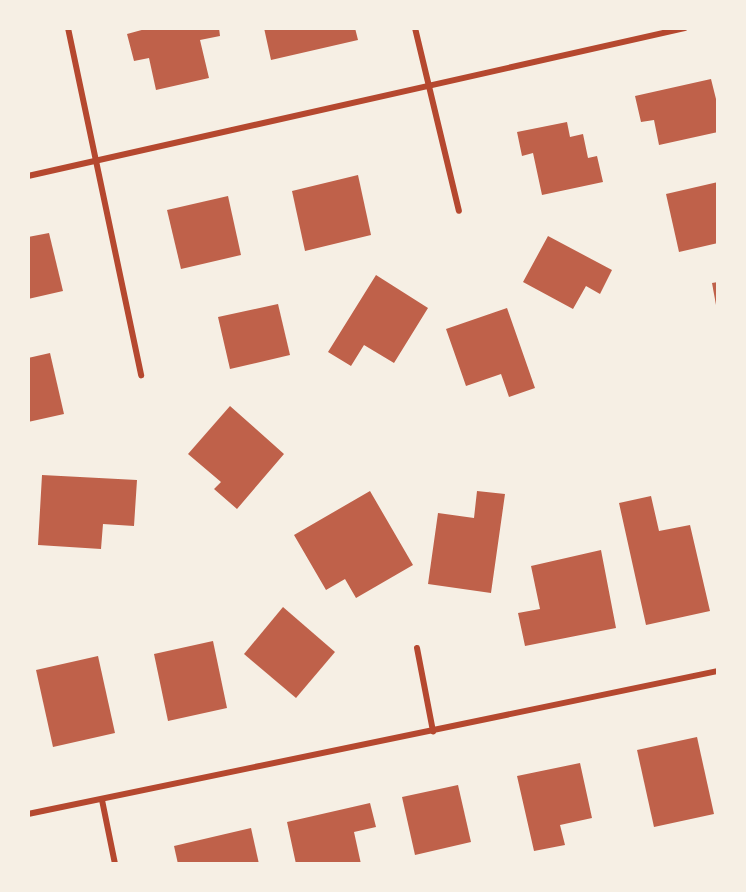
<!DOCTYPE html>
<style>
body{margin:0}
#map{position:relative;width:746px;height:892px;overflow:hidden;background:#f6efe4;font-family:Quicksand,sans-serif}
div>[style]{position:absolute}
.building>*{inset:0;background:#bf614a}
.minor>*{height:6px;margin:-3px;padding:0 3px;transform-origin:3px;border-radius:3px;background:#b5482f}
span{translate:-50% -50%;white-space:nowrap;text-align:center;line-height:1.15;-webkit-text-stroke:6px #f6efe4;paint-order:stroke}
.frame{position:absolute;inset:0;border:30px solid #f6efe4;pointer-events:none}
</style>
<div id="map">
<div class="building">
<i style="clip-path:polygon(149px 28px,219px 28px,220px 36px,200px 40px,209px 78px,156px 90px,149px 58px,134px 61px,127px 34px)"></i>
<i style="clip-path:polygon(264px 28px,355px 28px,358px 40px,271px 60px)"></i>
<i style="clip-path:polygon(711px 79px,718px 107px,718px 132px,659px 145px,654px 120px,641px 122px,635px 96px)"></i>
<i style="clip-path:polygon(567px 122px,570px 137px,583px 134px,588px 158px,597px 156px,603px 182px,542px 195px,533px 153px,522px 156px,517px 132px)"></i>
<i style="clip-path:polygon(358px 175px,371px 235px,305px 251px,292px 191px)"></i>
<i style="clip-path:polygon(718px 182px,718px 243px,679px 252px,666px 194px)"></i>
<i style="clip-path:polygon(228px 196px,241px 255px,181px 269px,167px 210px)"></i>
<i style="clip-path:polygon(49px 233px,63px 291px,28px 299px,28px 237px)"></i>
<i style="clip-path:polygon(548px 236px,612px 270px,600px 294px,586px 286px,573px 309px,523px 282px)"></i>
<i style="clip-path:polygon(376px 275px,428px 308px,394px 363px,364px 345px,351px 366px,328px 352px)"></i>
<i style="clip-path:polygon(718px 282px,718px 305px,716px 305px,712px 283px)"></i>
<i style="clip-path:polygon(278px 304px,290px 355px,230px 369px,218px 317px)"></i>
<i style="clip-path:polygon(507px 308px,535px 388px,509px 397px,501px 374px,466px 386px,446px 329px)"></i>
<i style="clip-path:polygon(50px 353px,64px 414px,28px 422px,28px 358px)"></i>
<i style="clip-path:polygon(230px 406px,284px 454px,237px 509px,214px 489px,221px 482px,188px 454px)"></i>
<i style="clip-path:polygon(42px 475px,137px 480px,134px 526px,103px 524px,101px 549px,38px 545px)"></i>
<i style="clip-path:polygon(370px 491px,413px 565px,356px 598px,345px 579px,326px 590px,294px 535px)"></i>
<i style="clip-path:polygon(477px 491px,505px 494px,491px 593px,428px 584px,438px 513px,474px 518px)"></i>
<i style="clip-path:polygon(651px 496px,659px 531px,690px 525px,710px 611px,646px 625px,619px 503px)"></i>
<i style="clip-path:polygon(601px 550px,616px 628px,525px 646px,518px 613px,540px 609px,531px 566px)"></i>
<i style="clip-path:polygon(283px 607px,335px 652px,296px 698px,244px 654px)"></i>
<i style="clip-path:polygon(213px 641px,227px 708px,168px 721px,154px 654px)"></i>
<i style="clip-path:polygon(98px 656px,115px 733px,53px 747px,36px 670px)"></i>
<i style="clip-path:polygon(697px 737px,714px 814px,654px 827px,637px 750px)"></i>
<i style="clip-path:polygon(580px 763px,592px 818px,560px 825px,565px 845px,534px 851px,517px 776px)"></i>
<i style="clip-path:polygon(458px 785px,471px 842px,415px 855px,402px 797px)"></i>
<i style="clip-path:polygon(370px 803px,376px 827px,354px 832px,361px 864px,296px 864px,287px 822px)"></i>
<i style="clip-path:polygon(251px 828px,259px 864px,178px 864px,174px 846px)"></i>
</div>
<div class="minor">
<i style="left:68px;top:28px;width:355px;rotate:78.1deg"></i>
<i style="left:415px;top:28px;width:188px;rotate:76.5deg"></i>
<i style="left:28px;top:176px;width:673px;rotate:-12.69deg"></i>
<i style="left:417px;top:648px;width:85px;rotate:79.1deg"></i>
<i style="left:102px;top:800px;width:65px;rotate:78.5deg"></i>
<i style="left:28px;top:814px;width:705px;rotate:-11.71deg"></i>
</div>
<div class="frame"></div>
</div>
